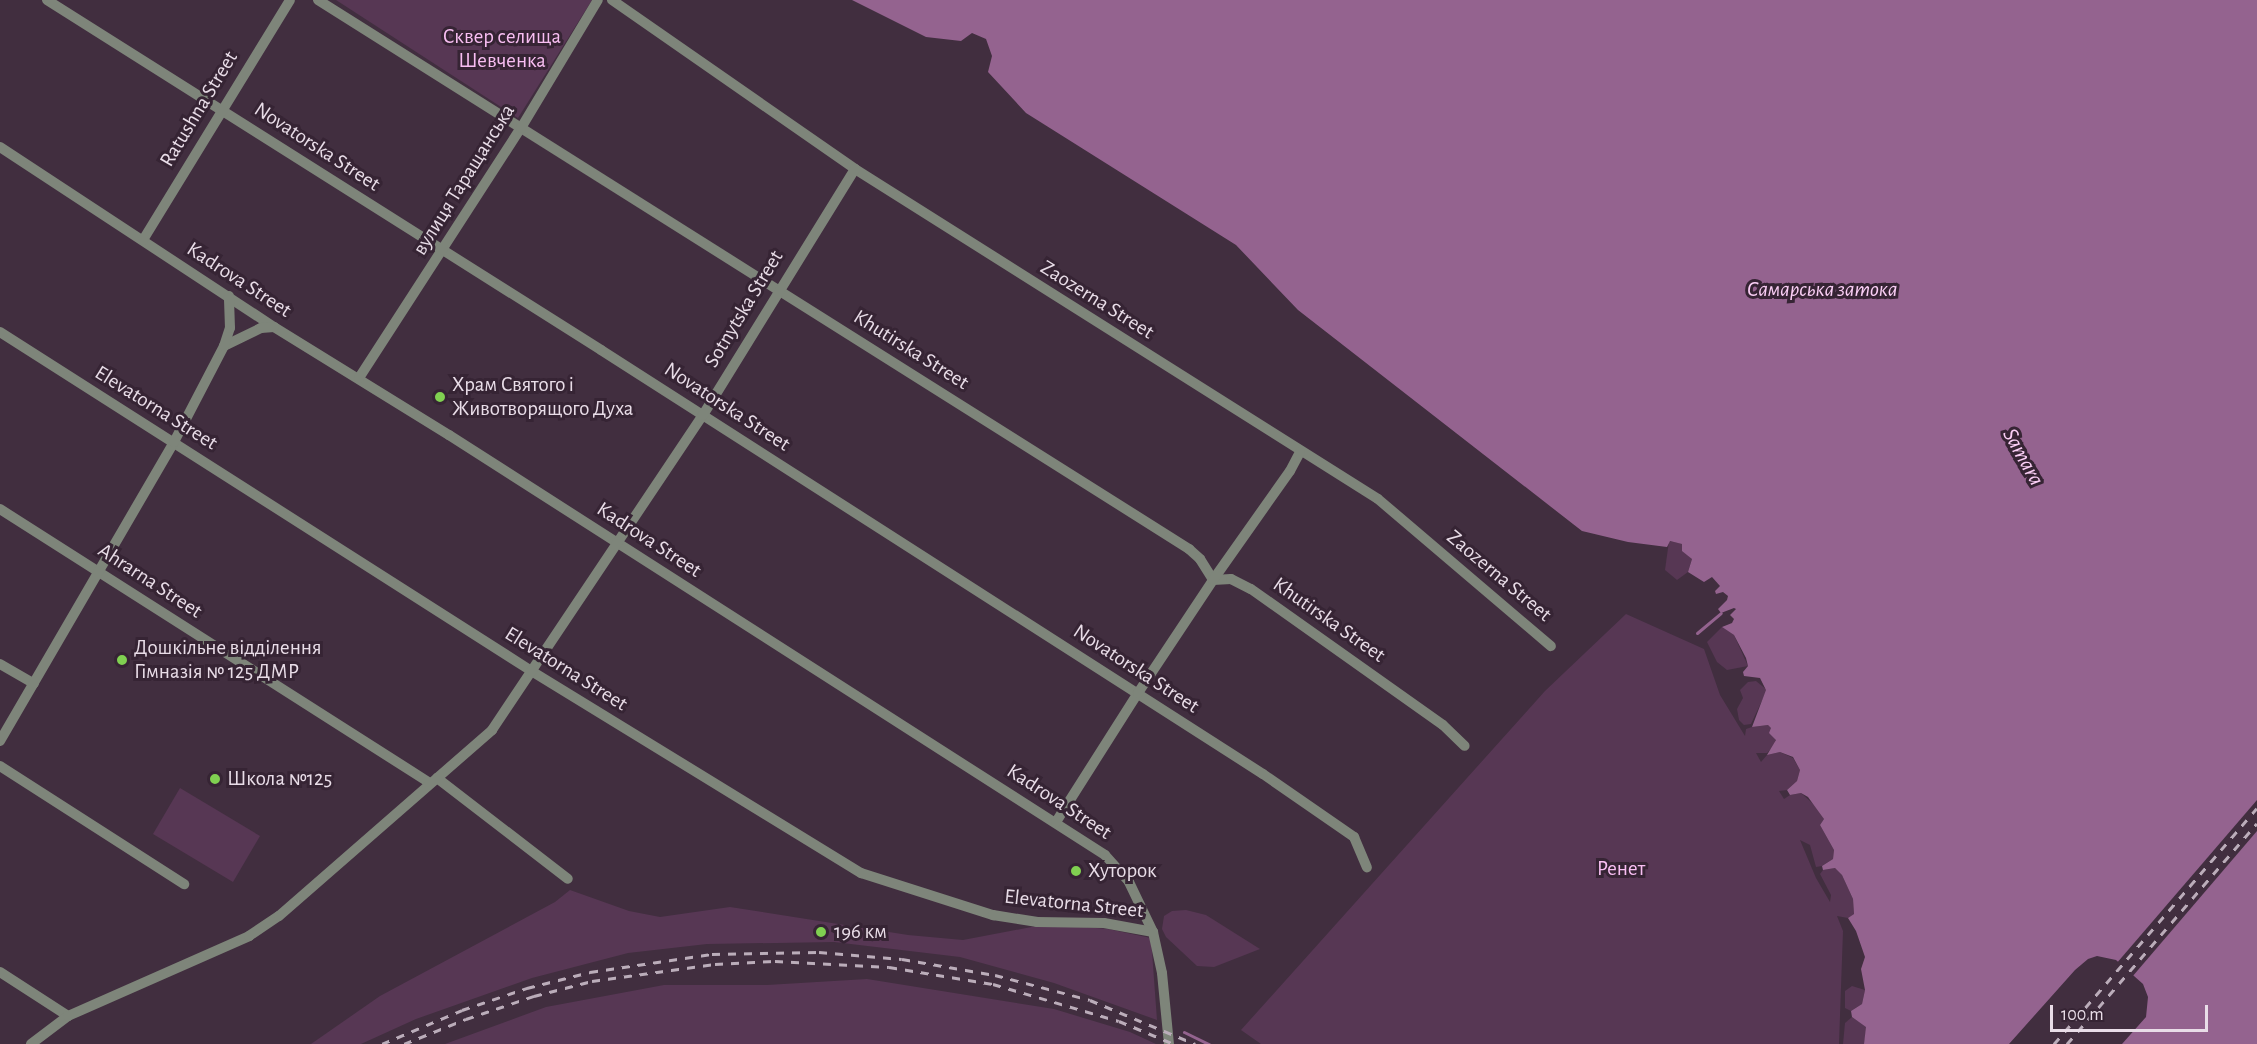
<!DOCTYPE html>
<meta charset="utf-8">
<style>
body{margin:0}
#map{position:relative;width:2257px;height:1044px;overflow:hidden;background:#412e3f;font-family:"Alegreya Sans",sans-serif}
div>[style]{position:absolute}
.green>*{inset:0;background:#573754}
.water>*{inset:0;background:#94638f}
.pier>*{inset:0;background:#412e3f}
.stream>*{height:3px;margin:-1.5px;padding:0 1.5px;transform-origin:1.5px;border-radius:1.5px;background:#94638f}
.minor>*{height:10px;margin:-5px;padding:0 5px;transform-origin:5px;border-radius:5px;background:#7e857a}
.rail>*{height:3px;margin-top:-1.5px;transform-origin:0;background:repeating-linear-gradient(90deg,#bbadba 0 8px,transparent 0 16px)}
.dots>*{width:16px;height:16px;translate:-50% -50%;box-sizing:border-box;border:3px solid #362434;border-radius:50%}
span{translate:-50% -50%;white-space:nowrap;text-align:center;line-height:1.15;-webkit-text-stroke:6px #362434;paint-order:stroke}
.park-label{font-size:21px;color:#f8bef2}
.street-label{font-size:21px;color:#e9dde8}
.poi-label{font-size:21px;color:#e9dde8}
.left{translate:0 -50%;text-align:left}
.water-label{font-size:22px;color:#fbcff6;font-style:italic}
.scale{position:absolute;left:2050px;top:1005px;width:158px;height:27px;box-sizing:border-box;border:3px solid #e9dde8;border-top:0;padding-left:8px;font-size:18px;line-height:21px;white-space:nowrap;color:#e9dde8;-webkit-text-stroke:4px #362434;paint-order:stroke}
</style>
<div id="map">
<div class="green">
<i style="clip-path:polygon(336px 0,592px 0,518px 118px)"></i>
<i style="clip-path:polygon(1669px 541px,1683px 544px,1692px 559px,1688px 572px,1677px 580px,1665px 570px)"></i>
<i style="clip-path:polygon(1626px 614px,1704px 649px,1720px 695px,1745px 736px,1746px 729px,1752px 727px,1768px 725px,1771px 728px,1776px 739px,1774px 746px,1767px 753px,1756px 753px,1761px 762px,1767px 755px,1780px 752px,1793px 758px,1800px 770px,1797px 781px,1787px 790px,1779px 791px,1784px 799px,1790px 795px,1801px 793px,1820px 810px,1824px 819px,1820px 825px,1834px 850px,1833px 859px,1822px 866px,1816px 867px,1810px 845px,1800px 840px,1816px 878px,1830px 902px,1831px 895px,1820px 874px,1823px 870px,1835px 868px,1842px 875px,1853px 899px,1854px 914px,1848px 918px,1837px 916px,1843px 931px,1839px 1044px,1261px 1044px,1241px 1030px,1545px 691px)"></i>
<i style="clip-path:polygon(1722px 627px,1734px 635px,1748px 666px,1727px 670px,1717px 662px,1707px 642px)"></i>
<i style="clip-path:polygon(1756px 681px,1767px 690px,1751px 724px,1744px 725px,1739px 720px,1737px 709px,1743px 698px,1740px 690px,1748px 682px)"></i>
<i style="clip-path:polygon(180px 788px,260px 836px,233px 882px,153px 834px)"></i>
<i style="clip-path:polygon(570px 890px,629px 911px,660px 917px,730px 907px,908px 935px,963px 940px,1047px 924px,1108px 929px,1151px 938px,1157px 1020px,1054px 983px,960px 957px,834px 942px,707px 944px,628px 953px,532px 978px,416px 1019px,361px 1044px,311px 1044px,380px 996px,555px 902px)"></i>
<i style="clip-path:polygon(1186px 910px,1206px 915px,1260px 949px,1214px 967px,1197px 966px,1166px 937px,1162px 929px,1164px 916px,1172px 911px)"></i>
<i style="clip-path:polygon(867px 979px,1054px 1009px,1130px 1032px,1156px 1044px,445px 1044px,546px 1007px,664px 985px,767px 985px)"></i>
<i style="clip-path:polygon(1852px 986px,1865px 990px,1862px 1004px,1851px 1011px,1845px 1008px,1845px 991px)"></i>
<i style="clip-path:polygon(1852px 1017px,1867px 1027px,1864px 1044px,1843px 1044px,1845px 1023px)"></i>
</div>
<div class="water">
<i style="clip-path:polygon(852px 0,2257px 0,2257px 1044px,2122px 1044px,2146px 1017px,2148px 997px,2143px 984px,2116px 960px,2097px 956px,2088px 959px,2075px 970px,2009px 1044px,1864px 1044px,1866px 1027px,1852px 1017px,1851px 1011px,1862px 1004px,1865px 990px,1861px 969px,1865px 957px,1856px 931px,1848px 918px,1854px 914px,1853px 899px,1842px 875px,1835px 868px,1823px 870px,1822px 866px,1833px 859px,1834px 850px,1820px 825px,1824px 819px,1808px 797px,1801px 793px,1790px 795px,1787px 790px,1797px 781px,1800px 770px,1793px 757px,1780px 752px,1767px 755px,1776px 740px,1769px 733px,1771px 728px,1768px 725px,1752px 727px,1766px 690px,1760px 678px,1744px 676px,1743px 672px,1748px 666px,1746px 658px,1734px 635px,1722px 627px,1732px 623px,1734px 619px,1730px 615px,1736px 609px,1734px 608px,1721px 613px,1718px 609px,1727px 600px,1728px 596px,1723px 592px,1716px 594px,1715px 591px,1720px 586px,1712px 577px,1704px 582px,1688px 572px,1692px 559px,1682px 551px,1682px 544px,1670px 541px,1667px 547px,1628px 542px,1582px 531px,1298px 310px,1236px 245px,1026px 113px,988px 72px,992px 56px,986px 39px,972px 33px,961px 41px,926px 37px)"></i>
</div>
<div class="pier">
<i style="clip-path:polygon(2257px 800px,2257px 831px,2132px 977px,2116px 964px)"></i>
</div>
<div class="stream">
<i style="left:1697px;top:633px;width:31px;rotate:-40deg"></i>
<i style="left:1184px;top:1032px;width:28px;rotate:26deg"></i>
</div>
<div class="minor">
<i style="left:47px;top:0;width:655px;rotate:32.28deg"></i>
<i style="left:601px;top:350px;width:786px;rotate:32.64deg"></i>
<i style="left:1263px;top:774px;width:111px;rotate:34.7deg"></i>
<i style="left:1354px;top:837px;width:33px;rotate:67deg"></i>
<i style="left:318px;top:0;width:1030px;rotate:32.22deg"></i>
<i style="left:1189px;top:549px;width:15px;rotate:42deg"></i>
<i style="left:1200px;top:559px;width:25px;rotate:58deg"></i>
<i style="left:1213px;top:580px;width:18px;rotate:-3deg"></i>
<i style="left:1231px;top:579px;width:22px;rotate:27deg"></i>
<i style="left:1251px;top:589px;width:235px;rotate:35.3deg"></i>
<i style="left:1443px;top:725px;width:30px;rotate:44deg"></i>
<i style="left:612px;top:0;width:296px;rotate:34.8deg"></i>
<i style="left:855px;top:169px;width:618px;rotate:32.25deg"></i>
<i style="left:1378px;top:499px;width:227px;rotate:40.4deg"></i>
<i style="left:0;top:147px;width:328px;rotate:33.3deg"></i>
<i style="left:274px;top:327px;width:206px;rotate:31.7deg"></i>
<i style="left:449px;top:435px;width:779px;rotate:32.63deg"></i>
<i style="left:1105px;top:855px;width:36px;rotate:48deg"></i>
<i style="left:1129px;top:882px;width:55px;rotate:64.4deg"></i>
<i style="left:1153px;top:932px;width:42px;rotate:77.6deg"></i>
<i style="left:1162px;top:973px;width:71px;rotate:84.4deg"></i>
<i style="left:143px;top:240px;width:281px;rotate:-58.5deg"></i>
<i style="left:0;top:332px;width:632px;rotate:32.53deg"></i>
<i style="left:533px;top:672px;width:385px;rotate:31.5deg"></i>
<i style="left:861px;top:873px;width:139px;rotate:17.7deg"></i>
<i style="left:993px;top:915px;width:45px;rotate:9deg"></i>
<i style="left:1037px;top:922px;width:67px;rotate:0.9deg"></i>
<i style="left:1104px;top:923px;width:50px;rotate:10.4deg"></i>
<i style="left:224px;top:346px;width:41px;rotate:-25.9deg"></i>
<i style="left:261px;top:328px;width:13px;rotate:-4deg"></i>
<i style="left:359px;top:378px;width:298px;rotate:-57.1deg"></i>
<i style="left:521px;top:128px;width:149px;rotate:-59deg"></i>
<i style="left:0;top:509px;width:510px;rotate:32.51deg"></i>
<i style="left:0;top:664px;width:39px;rotate:30deg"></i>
<i style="left:0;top:741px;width:346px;rotate:-59.8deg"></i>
<i style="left:174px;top:442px;width:108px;rotate:-62.5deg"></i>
<i style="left:224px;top:346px;width:19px;rotate:-72deg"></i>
<i style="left:230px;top:328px;width:32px;rotate:-92deg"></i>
<i style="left:0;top:766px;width:219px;rotate:32.7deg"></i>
<i style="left:437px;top:778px;width:165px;rotate:37.6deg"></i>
<i style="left:1056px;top:822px;width:153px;rotate:-57.6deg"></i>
<i style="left:1138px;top:693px;width:136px;rotate:-56.4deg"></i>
<i style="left:1213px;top:580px;width:133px;rotate:-54.8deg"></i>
<i style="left:1290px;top:471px;width:21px;rotate:-62deg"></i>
<i style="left:0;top:972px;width:81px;rotate:32.9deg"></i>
<i style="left:31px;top:1044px;width:46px;rotate:-37.1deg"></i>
<i style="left:68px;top:1016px;width:198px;rotate:-23.8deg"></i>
<i style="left:249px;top:936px;width:36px;rotate:-34deg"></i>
<i style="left:279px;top:916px;width:283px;rotate:-41.1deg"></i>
<i style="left:492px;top:730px;width:379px;rotate:-56.2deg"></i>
<i style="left:703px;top:415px;width:289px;rotate:-58.3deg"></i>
</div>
<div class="rail">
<i style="left:382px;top:1044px;width:87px;rotate:-23deg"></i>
<i style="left:462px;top:1010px;width:69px;rotate:-18.7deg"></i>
<i style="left:527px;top:988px;width:65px;rotate:-14.3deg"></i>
<i style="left:590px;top:972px;width:123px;rotate:-8.4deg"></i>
<i style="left:712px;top:954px;width:107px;rotate:-1.1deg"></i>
<i style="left:819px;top:952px;width:83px;rotate:4.8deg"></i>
<i style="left:902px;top:959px;width:94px;rotate:9.8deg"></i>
<i style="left:995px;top:975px;width:98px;rotate:14.7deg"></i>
<i style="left:1090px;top:1000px;width:114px;rotate:22.7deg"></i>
<i style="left:404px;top:1044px;width:67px;rotate:-22deg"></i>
<i style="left:466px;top:1019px;width:72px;rotate:-18.7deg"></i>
<i style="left:534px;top:996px;width:60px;rotate:-14.5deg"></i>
<i style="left:592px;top:981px;width:124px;rotate:-7.9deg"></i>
<i style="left:715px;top:964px;width:60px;rotate:-2.9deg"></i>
<i style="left:775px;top:961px;width:114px;rotate:3deg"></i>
<i style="left:889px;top:967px;width:105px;rotate:9.3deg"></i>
<i style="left:993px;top:984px;width:131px;rotate:16.4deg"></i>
<i style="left:1119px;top:1021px;width:60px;rotate:22.7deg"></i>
<i style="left:2054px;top:1044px;width:311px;rotate:-49.3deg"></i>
<i style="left:2067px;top:1044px;width:291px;rotate:-49.3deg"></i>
</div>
<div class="dots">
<i style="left:440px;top:397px;background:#80d051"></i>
<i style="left:122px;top:660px;background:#80d051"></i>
<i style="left:215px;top:779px;background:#80d051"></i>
<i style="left:1076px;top:871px;background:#80d051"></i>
<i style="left:821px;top:932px;background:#80d051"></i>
</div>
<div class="park-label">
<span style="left:502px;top:49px">Сквер селища<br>Шевченка</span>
<span style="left:1621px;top:869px">Ренет</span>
</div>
<div class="street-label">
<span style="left:199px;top:109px;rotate:-59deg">Ratushna Street</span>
<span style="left:317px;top:147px;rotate:33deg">Novatorska Street</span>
<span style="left:464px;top:180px;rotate:-58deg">вулиця Таращанська</span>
<span style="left:239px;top:280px;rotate:33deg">Kadrova Street</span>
<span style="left:1097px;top:300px;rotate:32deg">Zaozerna Street</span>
<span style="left:744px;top:309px;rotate:-59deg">Sotnytska Street</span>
<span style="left:911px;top:350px;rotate:32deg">Khutirska Street</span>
<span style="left:727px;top:407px;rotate:33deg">Novatorska Street</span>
<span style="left:156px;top:408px;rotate:32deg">Elevatorna Street</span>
<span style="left:649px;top:540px;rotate:33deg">Kadrova Street</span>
<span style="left:1499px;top:576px;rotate:40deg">Zaozerna Street</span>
<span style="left:150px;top:581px;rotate:33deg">Ahrarna Street</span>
<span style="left:1329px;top:620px;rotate:35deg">Khutirska Street</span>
<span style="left:566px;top:669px;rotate:32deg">Elevatorna Street</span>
<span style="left:1136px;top:669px;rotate:33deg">Novatorska Street</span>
<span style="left:1059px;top:802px;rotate:33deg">Kadrova Street</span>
<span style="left:1074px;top:904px;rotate:6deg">Elevatorna Street</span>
</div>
<div class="poi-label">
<span class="left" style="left:452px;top:397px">Храм Святого і<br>Животворящого Духа</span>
<span class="left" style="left:134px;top:660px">Дошкільне відділення<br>Гімназія № 125 ДМР</span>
<span class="left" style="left:227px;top:779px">Школа №125</span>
<span class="left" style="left:1088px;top:871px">Хуторок</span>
<span class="left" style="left:834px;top:932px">196 км</span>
</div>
<div class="water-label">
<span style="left:1822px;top:290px">Самарська затока</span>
<span style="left:2023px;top:457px;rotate:61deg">Samara</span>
</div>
<div class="scale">100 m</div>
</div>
